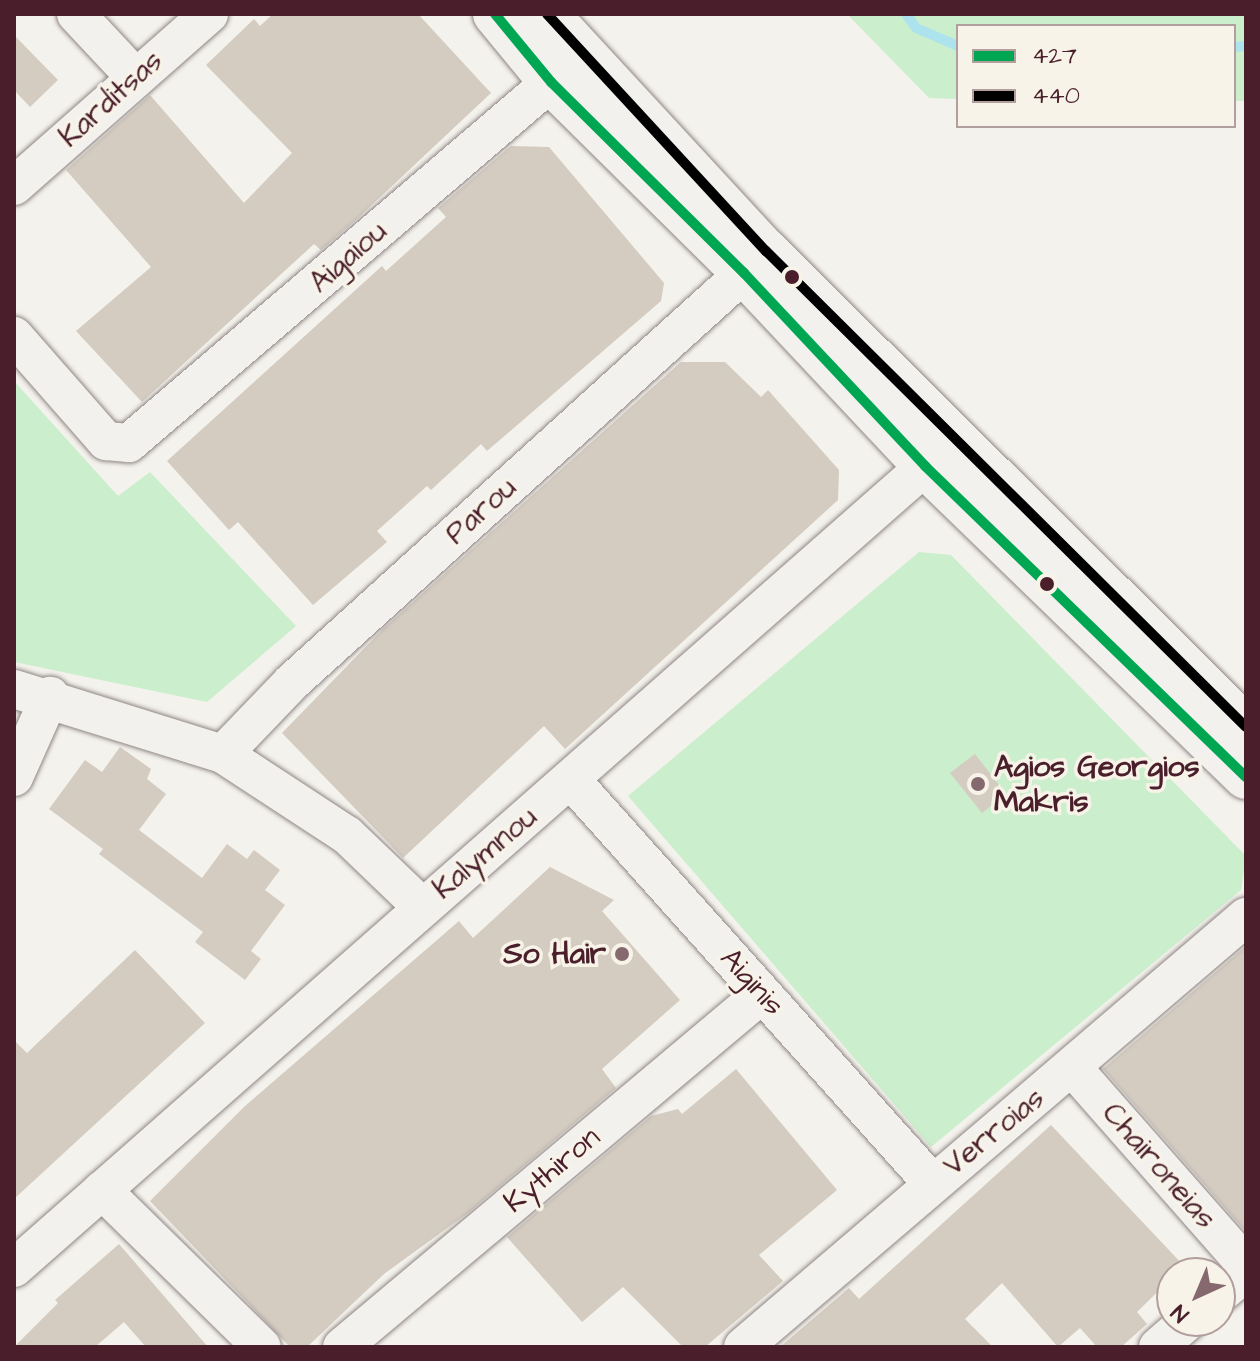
<!DOCTYPE html>
<style>
body{margin:0}
#map{position:relative;width:1260px;height:1361px;overflow:hidden;background:#f4f2ec;font-family:"Architects Daughter",sans-serif}
div>[style]{position:absolute}
.green>*{inset:0;background:#cbeecd}
.stream>*{height:10px;margin:-5px;padding:0 5px;transform-origin:5px;border-radius:5px;background:#ade3ec}
.building>*{inset:0;background:#d4cbc1}
.roads{filter:drop-shadow(0 0 2px #8f8685) drop-shadow(0 0 2px #8f8685)}
.minor>*{height:38px;margin:-19px;padding:0 19px;transform-origin:19px;border-radius:19px;background:#f2f1ed}
.major>*{height:44px;margin:-22px;padding:0 22px;transform-origin:22px;border-radius:22px;background:#f2f1ed}
.bus-1>*{height:10px;margin:-5px;padding:0 5px;transform-origin:5px;border-radius:5px;background:#00a651}
.bus-2>*{height:10px;margin:-5px;padding:0 5px;transform-origin:5px;border-radius:5px;background:#000}
.dots>*{width:22px;height:22px;translate:-50% -50%;box-sizing:border-box;border:4px solid #f7f3e8;border-radius:50%}
span{translate:-50% -50%;white-space:nowrap;text-align:center;line-height:1.15;-webkit-text-stroke:7px #f7f3e8;paint-order:stroke}
.street-label{font-size:30px;color:#4a1f2b}
.poi-label{font-size:30px;color:#4a1f2b;font-weight:700}
.left{translate:0 -50%;text-align:left}
.right{translate:-100% -50%;text-align:right}
.frame{position:absolute;inset:0;border:16px solid #4a1f2b;pointer-events:none}
.legend{position:absolute;left:956px;top:24px;width:280px;height:104px;box-sizing:border-box;background:#f7f3e8;border:2px solid #b29e9c;margin:0;padding:10px 14px;list-style:none;font-size:24px;color:#4a1f2b}
.legend li{display:flex;align-items:center;gap:16px;height:40px}
.legend b{width:40px;border:2px solid #b29e9c}
.north{position:absolute;left:1156px;top:1257px;width:80px;height:80px;box-sizing:border-box;background:#f7f3e8;border:2px solid #b29e9c;border-radius:50%;rotate:224deg;font-size:22px;font-weight:700;line-height:32px;text-align:center;color:#4a1f2b}
.north::after{content:'';display:block;margin:auto;width:28px;height:36px;background:#86696f;clip-path:polygon(50% 0,100% 100%,50% 72%,0 100%)}
</style>
<div id="map">
<div class="green">
<i style="clip-path:polygon(847px 14px,1246px 14px,1246px 101px,1234px 101px,1234px 26px,958px 26px,958px 99px,929px 98px)"></i>
<i style="clip-path:polygon(14px 381px,118px 496px,150px 472px,296px 626px,207px 702px,14px 662px)"></i>
<i style="clip-path:polygon(919px 552px,951px 555px,1246px 856px,1241px 890px,931px 1147px,628px 796px)"></i>
</div>
<div class="stream">
<i style="left:906px;top:14px;width:17px;rotate:54deg"></i>
<i style="left:916px;top:28px;width:46px;rotate:23.2deg"></i>
<i style="left:1234px;top:47px;width:12px;rotate:-5deg"></i>
</div>
<div class="building">
<i style="clip-path:polygon(273px 14px,418px 14px,491px 93px,358px 218px,321px 250px,314px 244px,142px 402px,76px 331px,151px 267px,66px 170px,150px 95px,244px 203px,292px 153px,206px 65px,254px 19px,260px 26px)"></i>
<i style="clip-path:polygon(14px 35px,58px 80px,30px 107px,14px 90px)"></i>
<i style="clip-path:polygon(511px 146px,549px 147px,664px 283px,661px 301px,487px 451px,481px 444px,431px 490px,427px 486px,377px 531px,387px 542px,313px 605px,238px 522px,229px 530px,167px 461px,382px 266px,386px 271px,446px 217px,438px 208px)"></i>
<i style="clip-path:polygon(681px 362px,725px 362px,761px 397px,768px 390px,839px 470px,838px 500px,565px 749px,544px 726px,403px 858px,282px 733px,382px 630px)"></i>
<i style="clip-path:polygon(120px 747px,151px 769px,147px 779px,166px 794px,139px 830px,202px 878px,227px 844px,247px 859px,254px 850px,280px 870px,265px 890px,285px 905px,251px 951px,261px 959px,245px 980px,195px 942px,203px 932px,99px 854px,103px 849px,49px 809px,85px 760px,102px 772px)"></i>
<i style="clip-path:polygon(975px 754px,1006px 794px,982px 813px,950px 773px)"></i>
<i style="clip-path:polygon(550px 867px,614px 900px,602px 911px,680px 1000px,602px 1069px,616px 1088px,468px 1213px,384px 1274px,307px 1347px,290px 1347px,150px 1201px,244px 1107px,459px 921px,473px 938px)"></i>
<i style="clip-path:polygon(1246px 946px,1246px 1232px,1103px 1069px)"></i>
<i style="clip-path:polygon(135px 950px,205px 1023px,14px 1199px,14px 1040px,27px 1053px)"></i>
<i style="clip-path:polygon(736px 1069px,837px 1190px,759px 1255px,783px 1281px,705px 1347px,683px 1347px,623px 1287px,582px 1322px,507px 1237px,651px 1116px,678px 1109px,682px 1114px)"></i>
<i style="clip-path:polygon(1051px 1125px,1184px 1266px,1137px 1312px,1147px 1324px,1121px 1347px,1097px 1347px,1080px 1328px,1058px 1347px,1002px 1283px,965px 1319px,993px 1347px,780px 1347px,849px 1288px,859px 1299px)"></i>
<i style="clip-path:polygon(119px 1244px,208px 1347px,146px 1347px,124px 1322px,95px 1347px,14px 1347px,58px 1303px,55px 1300px)"></i>
</div>
<div class="roads">
<div class="minor">
<i style="left:76px;top:14px;width:86px;rotate:46.9deg"></i>
<i style="left:14px;top:186px;width:260px;rotate:-41.4deg"></i>
<i style="left:14px;top:336px;width:140px;rotate:48.8deg"></i>
<i style="left:106px;top:441px;width:23px;rotate:5deg"></i>
<i style="left:129px;top:443px;width:555px;rotate:-40.55deg"></i>
<i style="left:551px;top:82px;width:28px;rotate:-52deg"></i>
<i style="left:14px;top:689px;width:219px;rotate:17.3deg"></i>
<i style="left:223px;top:754px;width:148px;rotate:33.2deg"></i>
<i style="left:347px;top:835px;width:103px;rotate:43.8deg"></i>
<i style="left:223px;top:754px;width:100px;rotate:-46.2deg"></i>
<i style="left:292px;top:682px;width:610px;rotate:-42.14deg"></i>
<i style="left:14px;top:777px;width:89px;rotate:-66deg"></i>
<i style="left:572px;top:781px;width:540px;rotate:48.15deg"></i>
<i style="left:1072px;top:1067px;width:264px;rotate:48.7deg"></i>
<i style="left:102px;top:1190px;width:224px;rotate:44.5deg"></i>
<i style="left:14px;top:1268px;width:1241px;rotate:-41.34deg"></i>
<i style="left:1220px;top:1294px;width:34px;rotate:-40deg"></i>
<i style="left:342px;top:1347px;width:549px;rotate:-40.05deg"></i>
<i style="left:743px;top:1347px;width:662px;rotate:-40.53deg"></i>
<i style="left:1158px;top:1347px;width:40px;rotate:-41deg"></i>
</div>
<div class="major">
<i style="left:495px;top:14px;width:88px;rotate:50.5deg"></i>
<i style="left:551px;top:82px;width:272px;rotate:44.7deg"></i>
<i style="left:744px;top:273px;width:265px;rotate:46.8deg"></i>
<i style="left:925px;top:466px;width:447px;rotate:44.1deg"></i>
<i style="left:547px;top:14px;width:323px;rotate:47.3deg"></i>
<i style="left:766px;top:251px;width:676px;rotate:44.76deg"></i>
</div>
</div>
<div class="bus-1">
<i style="left:495px;top:14px;width:88px;rotate:50.5deg"></i>
<i style="left:551px;top:82px;width:272px;rotate:44.7deg"></i>
<i style="left:744px;top:273px;width:265px;rotate:46.8deg"></i>
<i style="left:925px;top:466px;width:447px;rotate:44.1deg"></i>
</div>
<div class="bus-2">
<i style="left:547px;top:14px;width:323px;rotate:47.3deg"></i>
<i style="left:766px;top:251px;width:676px;rotate:44.76deg"></i>
</div>
<div class="dots">
<i style="left:792px;top:277px;background:#4a1f2b"></i>
<i style="left:1047px;top:584px;background:#4a1f2b"></i>
<i style="left:978px;top:784px;background:#86696f"></i>
<i style="left:622px;top:954px;background:#86696f"></i>
</div>
<div class="street-label">
<span style="left:111px;top:99px;rotate:-42deg">Karditsas</span>
<span style="left:348px;top:257px;rotate:-41deg">Aigaiou</span>
<span style="left:481px;top:511px;rotate:-42deg">Parou</span>
<span style="left:485px;top:853px;rotate:-40deg">Kalymnou</span>
<span style="left:752px;top:982px;rotate:48deg">Aiginis</span>
<span style="left:994px;top:1132px;rotate:-39deg">Verroias</span>
<span style="left:1159px;top:1166px;rotate:49deg">Chaironeias</span>
<span style="left:552px;top:1170px;rotate:-40deg">Kythiron</span>
</div>
<div class="poi-label">
<span class="left" style="left:994px;top:784px">Agios Georgios<br>Makris</span>
<span class="right" style="left:606px;top:954px">So Hair</span>
</div>
<div class="frame"></div>
<ul class="legend">
<li><b style="height:10px;background:#00a651"></b>427</li>
<li><b style="height:10px;background:#000"></b>440</li>
</ul>
<div class="north">N</div>
</div>
